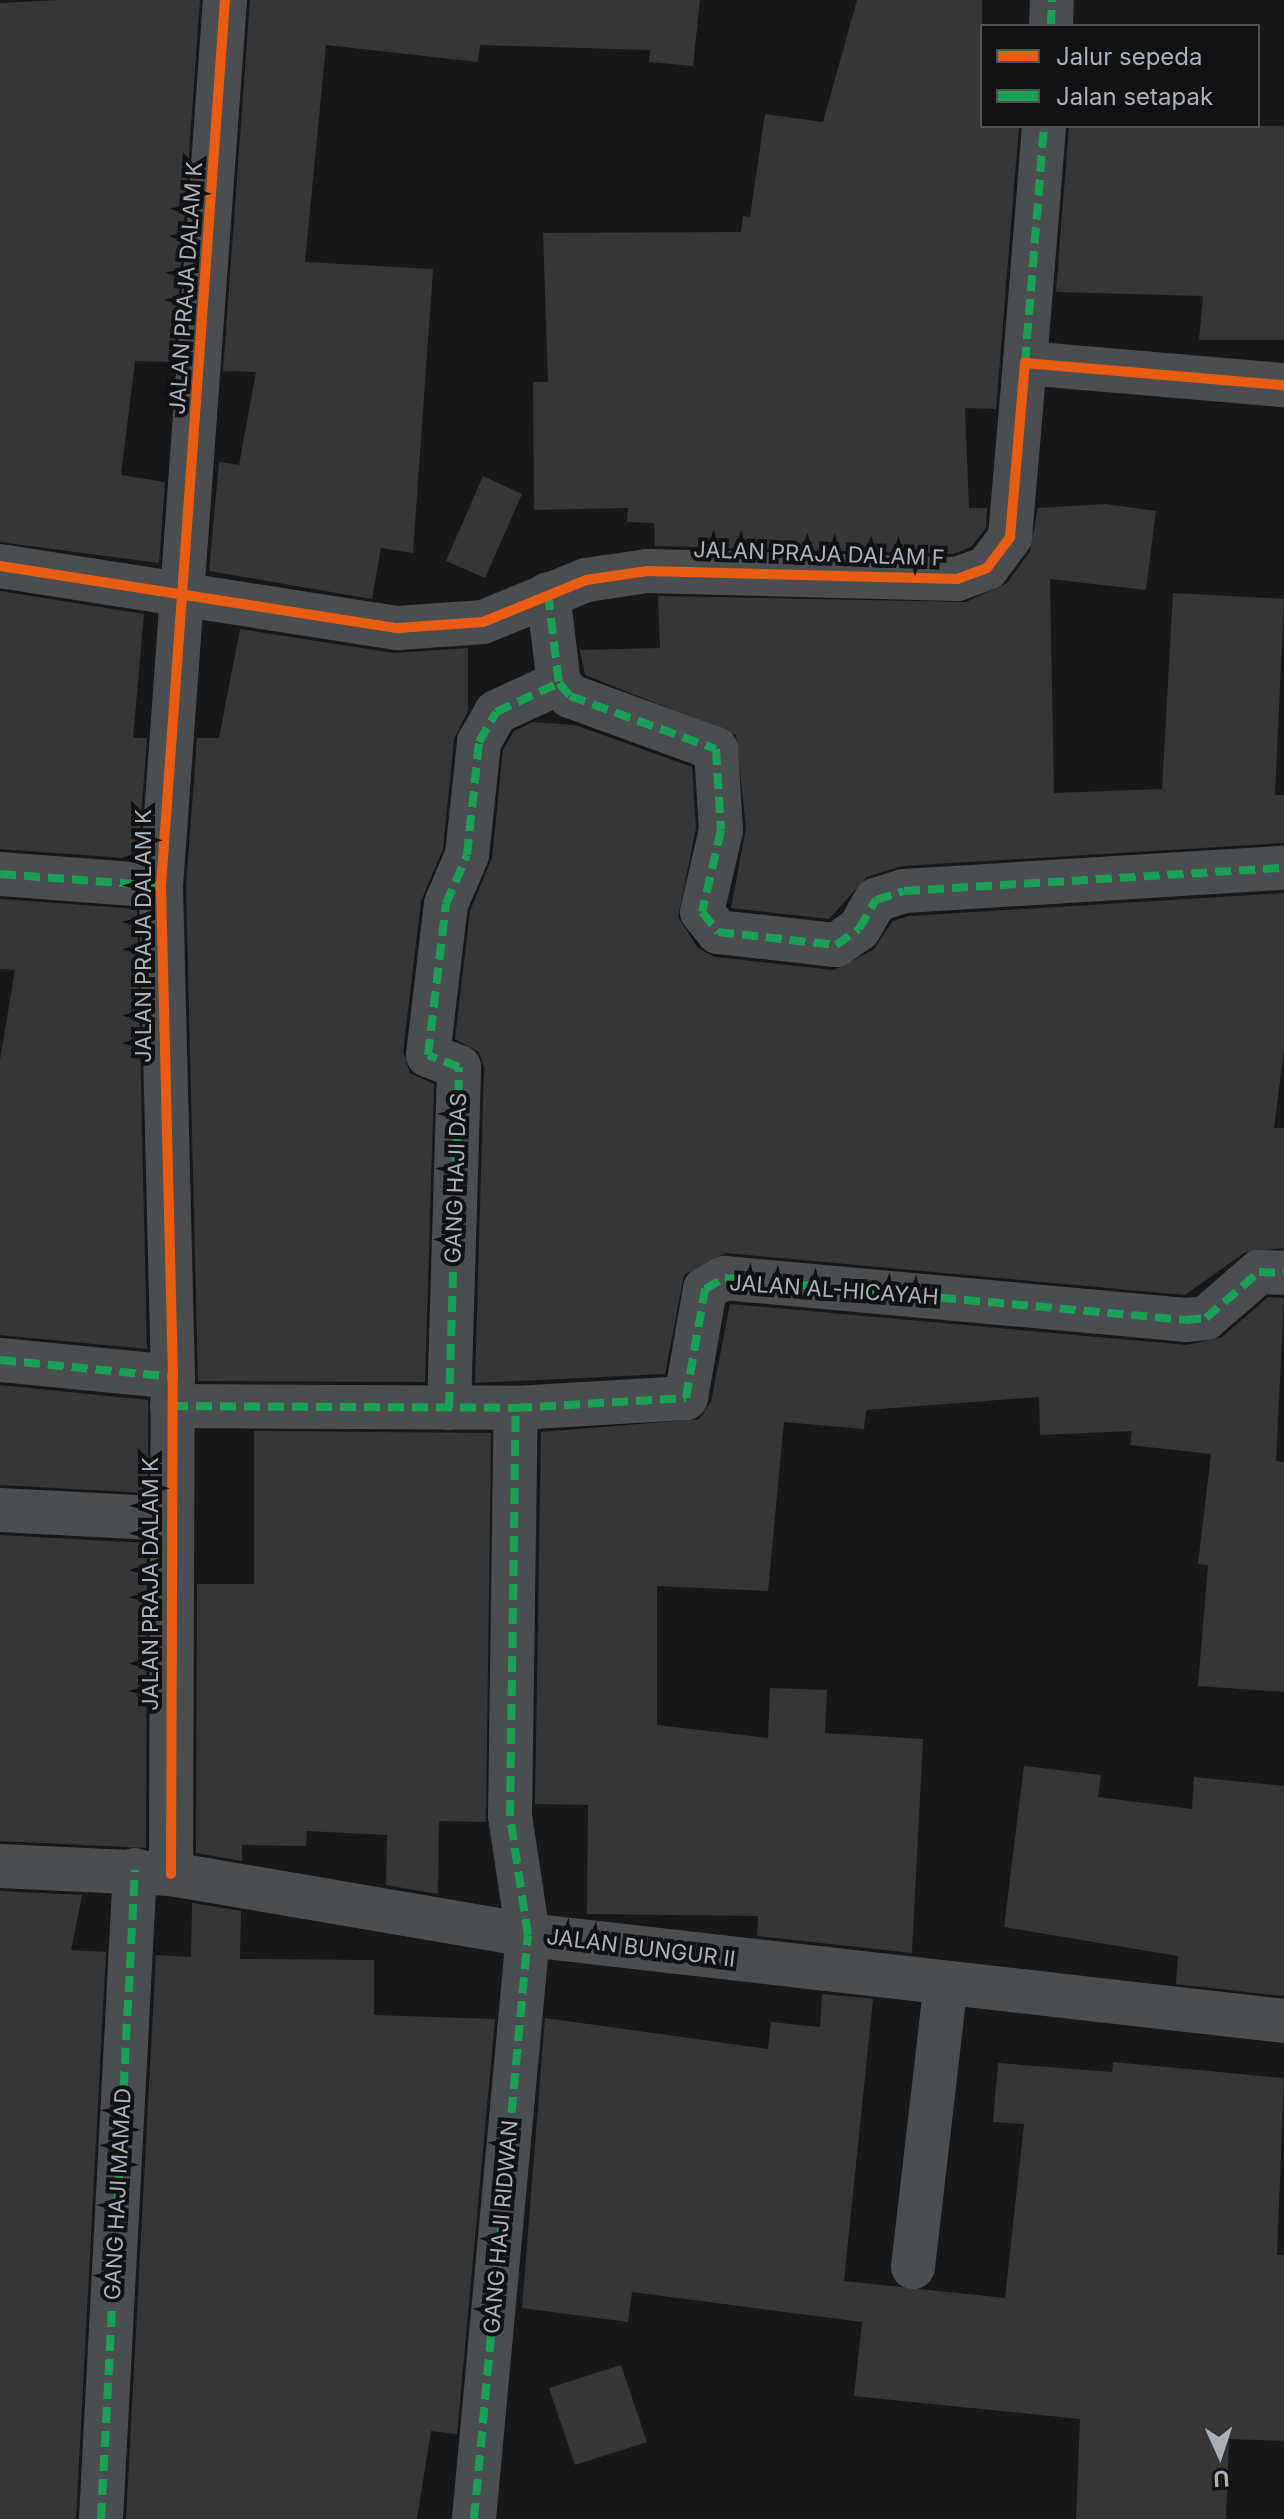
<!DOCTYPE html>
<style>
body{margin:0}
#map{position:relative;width:1284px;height:2519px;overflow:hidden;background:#181818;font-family:Inter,sans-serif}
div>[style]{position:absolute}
.building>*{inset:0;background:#363637}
.minor>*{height:44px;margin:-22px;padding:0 22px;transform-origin:22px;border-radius:22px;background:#4b4e51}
.tertiary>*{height:44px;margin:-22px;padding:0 22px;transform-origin:22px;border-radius:22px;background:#4b4e51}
.quiet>*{height:8px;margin-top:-4px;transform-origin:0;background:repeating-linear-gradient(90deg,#1a9f57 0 16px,transparent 0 24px)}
.cycleway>*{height:10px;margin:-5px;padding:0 5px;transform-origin:5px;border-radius:5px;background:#e95d12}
span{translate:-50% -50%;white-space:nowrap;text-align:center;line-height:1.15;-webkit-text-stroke:8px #121214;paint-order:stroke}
.street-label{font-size:22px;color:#a8b0ba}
.legend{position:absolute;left:980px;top:24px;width:280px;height:104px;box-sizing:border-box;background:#121214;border:2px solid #4e5156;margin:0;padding:10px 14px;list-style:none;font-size:24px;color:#a8b0ba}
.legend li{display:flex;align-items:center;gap:16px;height:40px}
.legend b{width:40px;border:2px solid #4e5156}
.north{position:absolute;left:1180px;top:2415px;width:80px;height:80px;-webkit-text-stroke:6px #121214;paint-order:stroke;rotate:177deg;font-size:22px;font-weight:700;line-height:32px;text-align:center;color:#a8b0ba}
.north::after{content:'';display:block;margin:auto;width:28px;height:36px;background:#a8b0ba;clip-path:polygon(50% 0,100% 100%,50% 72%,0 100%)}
</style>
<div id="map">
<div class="building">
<i style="clip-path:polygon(60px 0,200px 0,174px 362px,135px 361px,121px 475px,165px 482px,159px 563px,0 542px,0 3px)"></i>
<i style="clip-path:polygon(250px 0,700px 0,693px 66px,649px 62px,650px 50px,480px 45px,478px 62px,326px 45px,305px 262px,433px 269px,413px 553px,381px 548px,372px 599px,209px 571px,219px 462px,239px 465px,256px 372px,223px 371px)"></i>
<i style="clip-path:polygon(857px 0,982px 0,982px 126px,1019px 126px,996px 409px,965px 408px,969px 508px,987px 508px,986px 528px,971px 547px,953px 554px,655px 546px,654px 523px,627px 522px,628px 508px,534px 510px,533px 382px,548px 382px,543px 233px,741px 232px,743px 216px,750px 217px,765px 114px,823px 122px)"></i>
<i style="clip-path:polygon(1069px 126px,1284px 126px,1284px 340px,1199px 340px,1203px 296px,1056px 292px)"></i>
<i style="clip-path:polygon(483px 476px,522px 494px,485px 578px,446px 561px)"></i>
<i style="clip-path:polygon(1106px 504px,1156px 511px,1146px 590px,1050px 579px,1054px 793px,1162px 789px,1173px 593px,1284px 599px,1275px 795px,1284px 795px,1284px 843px,902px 866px,867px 877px,829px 919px,731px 908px,746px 828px,736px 735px,585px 675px,580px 650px,660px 648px,658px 596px,966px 602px,1007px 583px,1030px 551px,1038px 508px)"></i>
<i style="clip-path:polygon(0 591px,144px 614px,133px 738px,147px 738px,138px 859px,0 849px)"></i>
<i style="clip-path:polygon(240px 629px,394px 653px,468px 648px,468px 711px,454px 739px,443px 849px,421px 901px,403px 1052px,410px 1073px,434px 1084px,425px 1382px,198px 1381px,186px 887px,197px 738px,219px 738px)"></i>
<i style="clip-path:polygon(533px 722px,575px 725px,692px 767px,696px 828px,678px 917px,698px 948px,715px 957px,834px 970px,873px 950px,893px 921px,909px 916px,1284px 893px,1284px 1050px,1274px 1128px,1284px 1128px,1284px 1248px,1244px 1253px,1185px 1295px,726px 1253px,684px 1275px,665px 1374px,475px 1383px,484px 1068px,479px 1052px,455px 1039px,470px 911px,492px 858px,503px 750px,514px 731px)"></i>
<i style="clip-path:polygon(0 899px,137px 909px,147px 1349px,0 1335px,0 1060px,15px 970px,0 969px)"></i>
<i style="clip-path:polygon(1268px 1297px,1284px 1298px,1276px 1461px,1284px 1462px,1284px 1692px,1198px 1686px,1208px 1565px,1198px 1564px,1211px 1454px,1130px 1445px,1132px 1431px,1040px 1435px,1039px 1397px,866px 1410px,864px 1429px,784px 1422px,768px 1591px,657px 1586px,657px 1725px,768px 1738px,770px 1688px,827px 1690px,825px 1733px,923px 1739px,912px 1953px,757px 1936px,758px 1916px,587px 1914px,588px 1805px,535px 1804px,541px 1432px,699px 1419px,711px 1402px,730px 1304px,1187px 1345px,1222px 1337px)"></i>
<i style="clip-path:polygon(0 1385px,148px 1400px,148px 1493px,0 1485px)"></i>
<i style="clip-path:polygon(254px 1431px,491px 1433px,486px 1822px,439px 1821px,438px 1894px,386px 1885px,387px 1835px,307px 1831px,306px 1846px,242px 1845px,242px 1861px,196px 1853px,197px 1584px,254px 1584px)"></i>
<i style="clip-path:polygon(0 1535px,147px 1543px,146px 1848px,0 1841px)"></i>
<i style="clip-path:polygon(1024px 1766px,1101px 1775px,1098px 1797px,1192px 1809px,1194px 1777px,1284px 1786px,1284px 1996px,1176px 1984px,1178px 1956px,1004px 1927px)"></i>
<i style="clip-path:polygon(0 1891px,82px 1895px,71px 1950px,106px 1952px,76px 2519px,0 2519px)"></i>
<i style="clip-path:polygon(192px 1903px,241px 1911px,240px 1959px,374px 1960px,374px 2015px,495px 2019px,457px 2434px,431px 2431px,417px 2519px,126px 2519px,156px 1955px,191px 1957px)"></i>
<i style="clip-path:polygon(822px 1994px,873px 1999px,844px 2281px,1005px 2298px,1024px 2124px,993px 2122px,998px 2063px,1112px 2072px,1113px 2062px,1284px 2078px,1277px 2255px,1284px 2255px,1284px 2441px,1229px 2439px,1226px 2519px,1076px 2519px,1080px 2419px,854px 2396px,862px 2322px,632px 2292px,628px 2322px,522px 2308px,545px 2018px,768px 2049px,771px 2022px,820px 2027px)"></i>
<i style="clip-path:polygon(621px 2365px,647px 2442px,575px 2465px,549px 2388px)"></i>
</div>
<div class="minor">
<i style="left:1051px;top:26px;width:26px;rotate:-88deg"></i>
<i style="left:1025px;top:363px;width:238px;rotate:-85.4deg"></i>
<i style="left:0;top:566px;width:403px;rotate:8.9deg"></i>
<i style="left:398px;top:628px;width:85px;rotate:-4deg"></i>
<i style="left:483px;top:622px;width:111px;rotate:-22.2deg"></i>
<i style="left:586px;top:580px;width:62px;rotate:-8.4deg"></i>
<i style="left:647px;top:571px;width:310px;rotate:1.5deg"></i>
<i style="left:957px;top:579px;width:32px;rotate:-20deg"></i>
<i style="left:987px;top:568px;width:39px;rotate:-53deg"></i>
<i style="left:1010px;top:537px;width:175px;rotate:-85.1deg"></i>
<i style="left:1025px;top:363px;width:260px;rotate:4.9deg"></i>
<i style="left:548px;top:594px;width:90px;rotate:83deg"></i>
<i style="left:559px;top:683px;width:17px;rotate:50deg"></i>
<i style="left:570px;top:696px;width:155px;rotate:20deg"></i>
<i style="left:716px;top:749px;width:81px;rotate:86.5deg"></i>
<i style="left:721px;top:830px;width:84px;rotate:103deg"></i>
<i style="left:702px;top:912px;width:26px;rotate:51deg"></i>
<i style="left:718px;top:932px;width:119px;rotate:6.3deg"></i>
<i style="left:836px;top:945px;width:28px;rotate:-35deg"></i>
<i style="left:859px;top:929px;width:34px;rotate:-60deg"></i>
<i style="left:876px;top:900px;width:29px;rotate:-18deg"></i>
<i style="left:904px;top:891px;width:381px;rotate:-3.5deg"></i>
<i style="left:0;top:874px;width:161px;rotate:4.3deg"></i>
<i style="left:0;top:1360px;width:174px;rotate:5.6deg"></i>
<i style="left:172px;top:1406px;width:344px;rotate:0.3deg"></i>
<i style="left:516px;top:1408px;width:170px;rotate:-3.4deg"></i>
<i style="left:686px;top:1398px;width:111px;rotate:-80.1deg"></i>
<i style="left:705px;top:1289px;width:23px;rotate:-29deg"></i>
<i style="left:725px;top:1278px;width:462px;rotate:5.2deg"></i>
<i style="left:1185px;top:1320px;width:21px;rotate:-5deg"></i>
<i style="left:1206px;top:1318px;width:70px;rotate:-41deg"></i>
<i style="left:1259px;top:1272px;width:25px;rotate:2deg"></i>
<i style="left:449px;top:1408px;width:341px;rotate:-88.3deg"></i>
<i style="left:459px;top:1067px;width:33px;rotate:-159deg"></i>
<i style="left:428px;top:1055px;width:152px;rotate:-83.2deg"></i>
<i style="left:446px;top:904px;width:53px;rotate:-66.8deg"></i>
<i style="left:467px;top:855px;width:114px;rotate:-83.9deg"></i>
<i style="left:479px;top:742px;width:34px;rotate:-60deg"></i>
<i style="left:496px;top:712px;width:69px;rotate:-24.7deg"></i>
<i style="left:0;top:1510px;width:169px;rotate:3deg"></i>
<i style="left:913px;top:2267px;width:286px;rotate:-83.4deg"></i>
<i style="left:101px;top:2519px;width:650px;rotate:-87deg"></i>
<i style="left:474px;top:2519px;width:586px;rotate:-84.72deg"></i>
<i style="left:528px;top:1935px;width:120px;rotate:-98.6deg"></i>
<i style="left:510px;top:1816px;width:408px;rotate:-89.2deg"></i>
</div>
<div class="tertiary">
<i style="left:0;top:1866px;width:171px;rotate:2.7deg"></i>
<i style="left:171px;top:1874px;width:362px;rotate:9.7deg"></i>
<i style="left:528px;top:1935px;width:761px;rotate:6.49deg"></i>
<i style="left:171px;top:1874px;width:497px;rotate:-89.8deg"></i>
<i style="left:173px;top:1377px;width:491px;rotate:-91.4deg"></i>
<i style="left:161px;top:886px;width:888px;rotate:-85.87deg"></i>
</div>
<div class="quiet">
<i style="left:1051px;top:26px;width:26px;rotate:-88deg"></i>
<i style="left:1025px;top:363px;width:238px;rotate:-85.4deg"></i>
<i style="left:548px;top:594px;width:90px;rotate:83deg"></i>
<i style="left:559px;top:683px;width:17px;rotate:50deg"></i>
<i style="left:570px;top:696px;width:155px;rotate:20deg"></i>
<i style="left:716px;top:749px;width:81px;rotate:86.5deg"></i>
<i style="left:721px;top:830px;width:84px;rotate:103deg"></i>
<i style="left:702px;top:912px;width:26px;rotate:51deg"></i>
<i style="left:718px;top:932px;width:119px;rotate:6.3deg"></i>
<i style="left:836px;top:945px;width:28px;rotate:-35deg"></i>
<i style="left:859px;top:929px;width:34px;rotate:-60deg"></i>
<i style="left:876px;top:900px;width:29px;rotate:-18deg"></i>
<i style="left:904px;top:891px;width:381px;rotate:-3.5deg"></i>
<i style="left:0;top:874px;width:161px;rotate:4.3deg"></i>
<i style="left:0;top:1360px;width:174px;rotate:5.6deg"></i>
<i style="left:172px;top:1406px;width:344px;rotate:0.3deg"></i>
<i style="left:516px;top:1408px;width:170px;rotate:-3.4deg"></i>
<i style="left:686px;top:1398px;width:111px;rotate:-80.1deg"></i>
<i style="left:705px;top:1289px;width:23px;rotate:-29deg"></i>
<i style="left:725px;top:1278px;width:462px;rotate:5.2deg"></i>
<i style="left:1185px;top:1320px;width:21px;rotate:-5deg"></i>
<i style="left:1206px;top:1318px;width:70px;rotate:-41deg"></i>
<i style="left:1259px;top:1272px;width:25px;rotate:2deg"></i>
<i style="left:449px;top:1408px;width:341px;rotate:-88.3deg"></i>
<i style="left:459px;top:1067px;width:33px;rotate:-159deg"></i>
<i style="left:428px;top:1055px;width:152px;rotate:-83.2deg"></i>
<i style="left:446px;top:904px;width:53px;rotate:-66.8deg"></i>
<i style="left:467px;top:855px;width:114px;rotate:-83.9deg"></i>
<i style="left:479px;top:742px;width:34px;rotate:-60deg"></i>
<i style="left:496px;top:712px;width:69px;rotate:-24.7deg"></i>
<i style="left:101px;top:2519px;width:650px;rotate:-87deg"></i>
<i style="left:474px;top:2519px;width:586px;rotate:-84.72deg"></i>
<i style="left:528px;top:1935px;width:120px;rotate:-98.6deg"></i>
<i style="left:510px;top:1816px;width:408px;rotate:-89.2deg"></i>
</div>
<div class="cycleway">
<i style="left:0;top:566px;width:403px;rotate:8.9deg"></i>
<i style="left:398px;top:628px;width:85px;rotate:-4deg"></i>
<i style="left:483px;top:622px;width:111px;rotate:-22.2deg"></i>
<i style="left:586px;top:580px;width:62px;rotate:-8.4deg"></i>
<i style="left:647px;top:571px;width:310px;rotate:1.5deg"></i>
<i style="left:957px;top:579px;width:32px;rotate:-20deg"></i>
<i style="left:987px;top:568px;width:39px;rotate:-53deg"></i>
<i style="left:1010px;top:537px;width:175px;rotate:-85.1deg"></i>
<i style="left:1025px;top:363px;width:260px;rotate:4.9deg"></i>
<i style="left:171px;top:1874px;width:497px;rotate:-89.8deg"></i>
<i style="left:173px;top:1377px;width:491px;rotate:-91.4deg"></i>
<i style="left:161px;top:886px;width:888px;rotate:-85.87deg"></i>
</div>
<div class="street-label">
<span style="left:186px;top:288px;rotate:-86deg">JALAN PRAJA DALAM K</span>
<span style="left:819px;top:554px;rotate:2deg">JALAN PRAJA DALAM F</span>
<span style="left:144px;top:936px;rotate:-90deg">JALAN PRAJA DALAM K</span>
<span style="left:456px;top:1178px;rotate:-88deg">GANG HAJI DAS</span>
<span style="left:834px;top:1290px;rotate:4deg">JALAN AL-HICAYAH</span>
<span style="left:151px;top:1584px;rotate:-90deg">JALAN PRAJA DALAM K</span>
<span style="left:641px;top:1948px;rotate:7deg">JALAN BUNGUR II</span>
<span style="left:118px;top:2194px;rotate:-87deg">GANG HAJI MAMAD</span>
<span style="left:501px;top:2227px;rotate:-85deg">GANG HAJI RIDWAN</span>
</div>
<ul class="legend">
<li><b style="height:10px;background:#e95d12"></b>Jalur sepeda</li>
<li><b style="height:10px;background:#1a9f57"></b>Jalan setapak</li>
</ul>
<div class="north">U</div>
</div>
